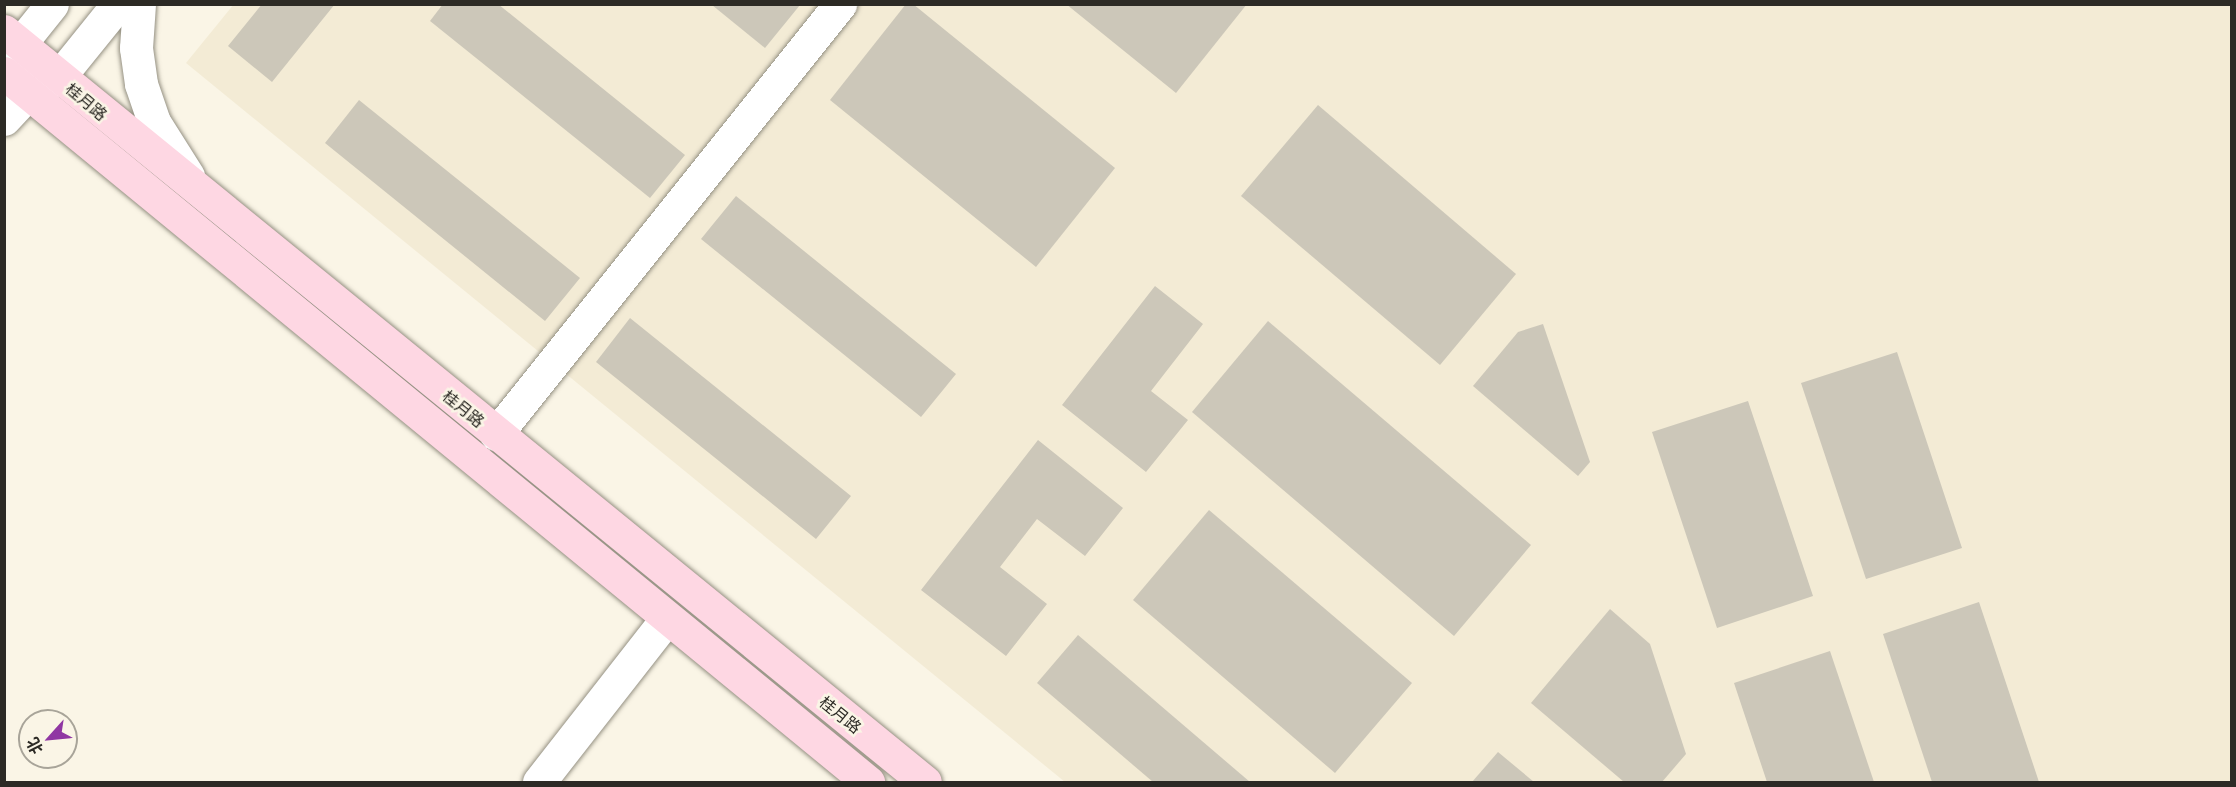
<!DOCTYPE html>
<meta charset="utf-8">
<style>
body{margin:0}
#map{position:relative;width:2236px;height:787px;overflow:hidden;background:#faf5e6;font-family:Georgia,"Noto Sans SC",serif}
div>[style]{position:absolute}
.built>*{inset:0;background:#f3ebd5}
.building>*{inset:0;background:#ccc7b9}
.roads{filter:drop-shadow(0 0 2px #959183) drop-shadow(0 0 2px #959183)}
.minor>*{height:33px;margin:-16.5px;padding:0 16.5px;transform-origin:16.5px;border-radius:16.5px;background:#fff}
.major>*{height:33px;margin:-16.5px;padding:0 16.5px;transform-origin:16.5px;border-radius:16.5px;background:#fed7e3}
span{translate:-50% -50%;white-space:nowrap;text-align:center;line-height:1.15;-webkit-text-stroke:5px #faf5e6;paint-order:stroke}
.street-label{font-size:16px;color:#2c2a25}
.frame{position:absolute;inset:0;border:6px solid #2c2a25;pointer-events:none}
.north{position:absolute;left:18px;top:709px;width:60px;height:60px;box-sizing:border-box;background:#faf5e6;border:2px solid #a8a499;border-radius:50%;rotate:243deg;font-size:16px;font-weight:700;line-height:24px;text-align:center;color:#2c2a25}
.north::after{content:'';display:block;margin:auto;width:21px;height:27px;background:#9037a3;clip-path:polygon(50% 0,100% 100%,50% 72%,0 100%)}
</style>
<div id="map">
<div class="built">
<i style="clip-path:polygon(234px 4px,2231px 5px,2231px 782px,1065px 782px,186px 63px)"></i>
</div>
<div class="building">
<i style="clip-path:polygon(262px 4px,335px 4px,272px 82px,228px 46px)"></i>
<i style="clip-path:polygon(443px 4px,498px 4px,685px 155px,650px 198px,430px 21px)"></i>
<i style="clip-path:polygon(906px 4px,913px 4px,1115px 168px,1036px 267px,830px 100px)"></i>
<i style="clip-path:polygon(1066px 4px,1247px 4px,1176px 93px)"></i>
<i style="clip-path:polygon(712px 5px,800px 5px,765px 48px)"></i>
<i style="clip-path:polygon(359px 100px,580px 278px,545px 321px,325px 143px)"></i>
<i style="clip-path:polygon(1318px 105px,1516px 274px,1440px 365px,1241px 196px)"></i>
<i style="clip-path:polygon(736px 196px,956px 374px,921px 417px,701px 239px)"></i>
<i style="clip-path:polygon(1155px 286px,1203px 324px,1151px 391px,1188px 420px,1146px 472px,1062px 405px)"></i>
<i style="clip-path:polygon(630px 318px,851px 496px,816px 539px,596px 362px)"></i>
<i style="clip-path:polygon(1268px 321px,1531px 545px,1454px 636px,1192px 412px)"></i>
<i style="clip-path:polygon(1543px 324px,1590px 462px,1578px 476px,1473px 386px,1518px 332px)"></i>
<i style="clip-path:polygon(1897px 352px,1962px 548px,1866px 579px,1801px 383px)"></i>
<i style="clip-path:polygon(1748px 401px,1813px 596px,1717px 628px,1652px 432px)"></i>
<i style="clip-path:polygon(1038px 440px,1123px 508px,1085px 556px,1037px 519px,1000px 567px,1047px 604px,1006px 656px,921px 590px)"></i>
<i style="clip-path:polygon(1209px 510px,1412px 683px,1335px 773px,1133px 600px)"></i>
<i style="clip-path:polygon(1979px 602px,2039px 782px,1932px 782px,1883px 634px)"></i>
<i style="clip-path:polygon(1610px 609px,1650px 644px,1686px 754px,1662px 782px,1624px 782px,1531px 703px)"></i>
<i style="clip-path:polygon(1078px 635px,1250px 782px,1153px 782px,1037px 683px)"></i>
<i style="clip-path:polygon(1830px 651px,1874px 782px,1767px 782px,1734px 683px)"></i>
<i style="clip-path:polygon(1498px 752px,1534px 782px,1472px 782px)"></i>
</div>
<div class="roads">
<div class="minor">
<i style="left:139px;top:4px;width:44px;rotate:93.9deg"></i>
<i style="left:136px;top:48px;width:36px;rotate:82deg"></i>
<i style="left:141px;top:84px;width:40px;rotate:71.1deg"></i>
<i style="left:154px;top:122px;width:64px;rotate:57.8deg"></i>
<i style="left:24px;top:70px;width:26px;rotate:-99deg"></i>
<i style="left:20px;top:44px;width:51px;rotate:-51.3deg"></i>
<i style="left:4px;top:119px;width:35px;rotate:-47deg"></i>
<i style="left:28px;top:93px;width:35px;rotate:-27deg"></i>
<i style="left:59px;top:77px;width:94px;rotate:-51.1deg"></i>
<i style="left:496px;top:434px;width:551px;rotate:-51.34deg"></i>
<i style="left:539px;top:782px;width:208px;rotate:-52deg"></i>
</div>
<div class="major">
<i style="left:4px;top:31px;width:1188px;rotate:39.19deg"></i>
<i style="left:4px;top:73px;width:1118px;rotate:39.37deg"></i>
</div>
</div>
<div class="street-label">
<span style="left:87px;top:101px;rotate:40deg">桂月路</span>
<span style="left:464px;top:408px;rotate:39deg">桂月路</span>
<span style="left:841px;top:714px;rotate:39deg">桂月路</span>
</div>
<div class="frame"></div>
<div class="north">北</div>
</div>
